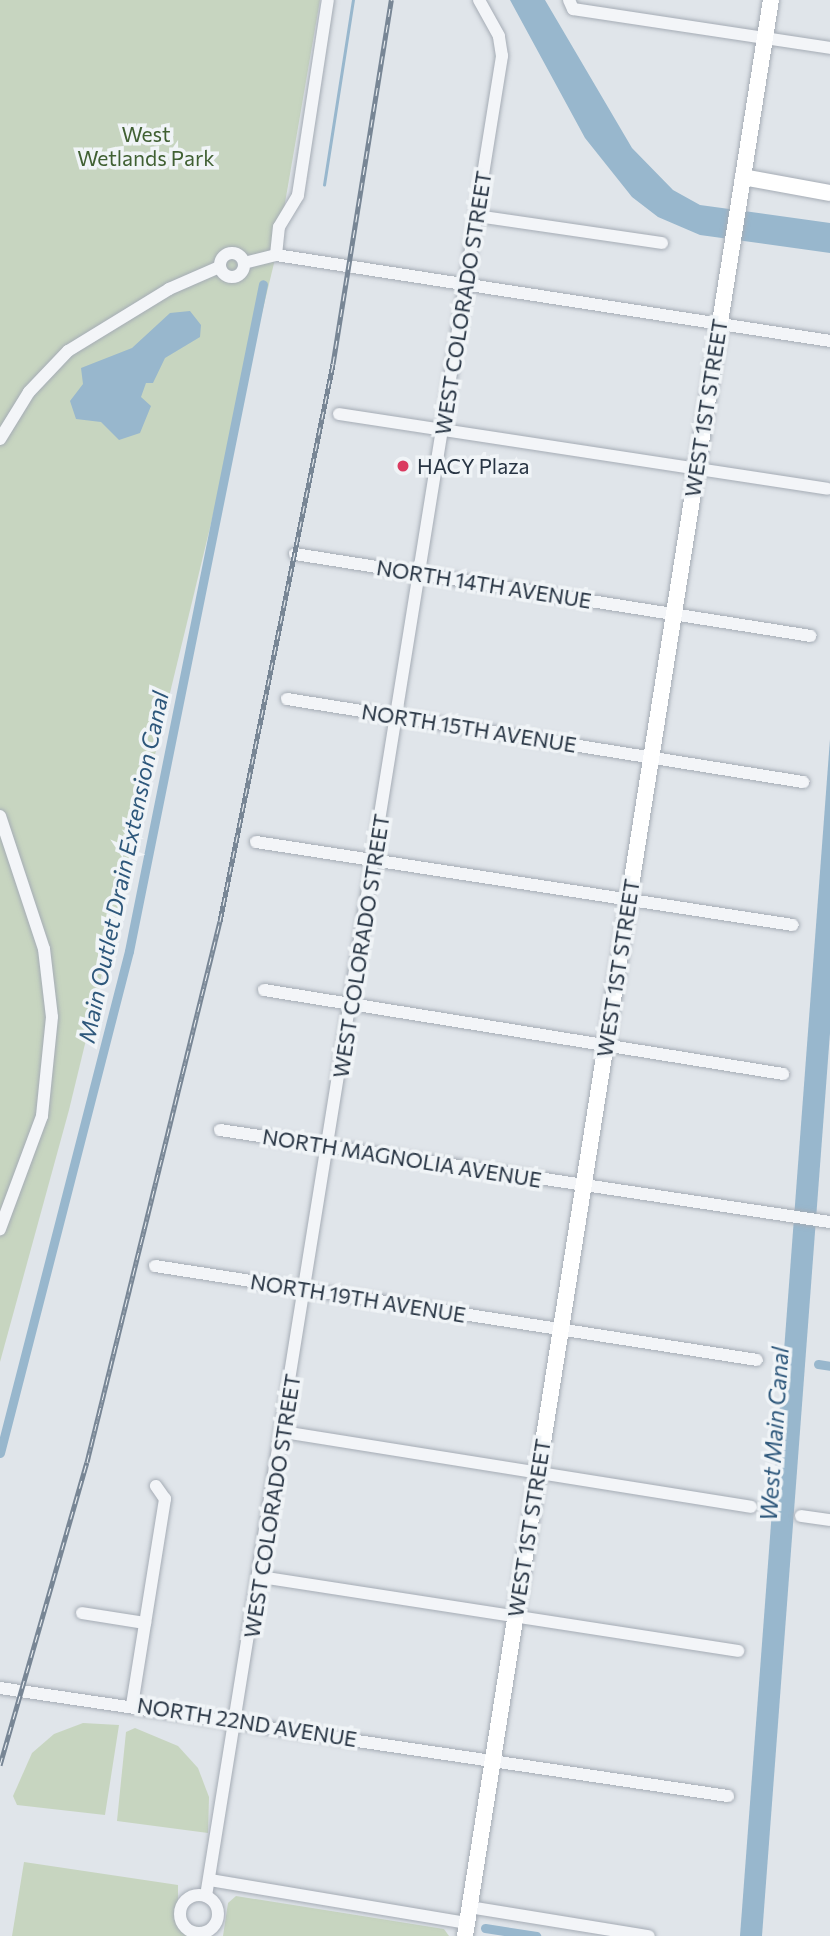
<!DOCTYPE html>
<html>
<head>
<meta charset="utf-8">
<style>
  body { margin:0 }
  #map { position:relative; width:830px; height:1936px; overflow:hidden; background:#e0e5ea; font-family:Commissioner,sans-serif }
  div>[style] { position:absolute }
  .green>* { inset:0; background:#c7d5c0 }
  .water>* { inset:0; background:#98b7cd }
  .stream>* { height:2.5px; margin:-1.25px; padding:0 1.25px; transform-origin:1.25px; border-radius:1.25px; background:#98b7cd }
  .canal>* { height:9px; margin:-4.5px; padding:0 4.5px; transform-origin:4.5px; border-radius:4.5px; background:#98b7cd }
  .roads { filter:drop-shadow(0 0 2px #a5acb5) drop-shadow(0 0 2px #a5acb5) }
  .minor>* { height:12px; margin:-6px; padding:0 6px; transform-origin:6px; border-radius:6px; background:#f3f5f8 }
  .minor>.ring { margin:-6px; padding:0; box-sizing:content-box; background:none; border:12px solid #f3f5f8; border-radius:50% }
  .major>* { height:16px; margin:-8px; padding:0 8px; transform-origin:8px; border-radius:8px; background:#fff }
  .rail>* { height:5px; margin-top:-2.5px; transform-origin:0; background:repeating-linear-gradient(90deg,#f0f4f7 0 8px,#788695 0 16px); box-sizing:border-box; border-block:2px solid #788695 }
  .dots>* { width:19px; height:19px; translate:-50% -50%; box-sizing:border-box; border:4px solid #f0f4f7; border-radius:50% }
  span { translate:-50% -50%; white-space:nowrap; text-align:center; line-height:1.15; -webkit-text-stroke:7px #f0f4f7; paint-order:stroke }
  .park-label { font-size:21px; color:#406033 }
  .street-label { font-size:21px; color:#273443 }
  .poi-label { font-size:21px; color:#273443 }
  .left { translate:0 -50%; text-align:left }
  .water-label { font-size:23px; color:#2d577b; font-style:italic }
</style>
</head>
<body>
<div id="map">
  <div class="green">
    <i style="clip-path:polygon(0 0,320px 0,276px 255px,69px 1110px,0 1362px)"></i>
    <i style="clip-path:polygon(83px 1723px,119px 1725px,105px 1815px,17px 1805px,13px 1796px,32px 1753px,54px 1734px)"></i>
    <i style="clip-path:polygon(135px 1728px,178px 1746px,198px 1768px,209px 1797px,208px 1833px,117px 1821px,126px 1732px)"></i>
    <i style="clip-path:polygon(24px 1862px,178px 1885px,178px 1919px,186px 1931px,203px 1936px,12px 1936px)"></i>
    <i style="clip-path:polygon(236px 1896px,444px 1929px,449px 1936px,223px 1936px,228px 1903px)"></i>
  </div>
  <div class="water">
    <i style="clip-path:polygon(510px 0,545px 0,632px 148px,673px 190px,700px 205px,830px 223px,830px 253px,700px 235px,658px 217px,632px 197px,585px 138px)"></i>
    <i style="clip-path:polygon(190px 311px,201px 325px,200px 337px,165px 358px,153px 383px,146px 383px,141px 397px,151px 406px,140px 433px,119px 440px,101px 422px,76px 419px,70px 401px,83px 384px,81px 368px,132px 348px,170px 313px)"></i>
    <i style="clip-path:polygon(830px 739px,830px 1033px,762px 1936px,740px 1936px)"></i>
  </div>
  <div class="stream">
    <i style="left:324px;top:185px;width:187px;rotate:-81.1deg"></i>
  </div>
  <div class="canal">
    <i style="left:818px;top:1364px;width:12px;rotate:9deg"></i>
    <i style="left:0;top:1453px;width:518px;rotate:-75.59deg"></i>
    <i style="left:129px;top:951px;width:680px;rotate:-78.64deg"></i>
    <i style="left:485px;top:1928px;width:52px;rotate:8.9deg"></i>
  </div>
  <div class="roads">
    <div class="minor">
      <i style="left:569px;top:0;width:10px;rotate:66deg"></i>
      <i style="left:573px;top:9px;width:260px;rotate:8.6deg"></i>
      <i style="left:477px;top:216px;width:187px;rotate:8.3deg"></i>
      <i class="ring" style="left:220px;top:253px;width:12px;height:12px"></i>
      <i style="left:276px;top:255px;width:28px;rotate:-84deg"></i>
      <i style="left:279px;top:227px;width:37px;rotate:-59deg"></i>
      <i style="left:298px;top:195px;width:197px;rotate:-81.3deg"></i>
      <i style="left:244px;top:263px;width:33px;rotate:-14deg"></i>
      <i style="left:276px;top:255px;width:561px;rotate:8.82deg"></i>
      <i style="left:339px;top:414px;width:494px;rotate:8.7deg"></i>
      <i style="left:0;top:439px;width:55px;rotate:-58.3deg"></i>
      <i style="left:29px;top:392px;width:57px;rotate:-46.4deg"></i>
      <i style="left:68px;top:351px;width:119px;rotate:-31.5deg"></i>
      <i style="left:169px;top:289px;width:55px;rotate:-23.7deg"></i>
      <i style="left:295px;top:554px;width:522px;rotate:9.03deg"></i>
      <i style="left:287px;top:699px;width:523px;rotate:9.14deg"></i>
      <i style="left:0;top:816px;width:140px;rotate:71.7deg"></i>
      <i style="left:44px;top:949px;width:68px;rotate:83.3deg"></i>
      <i style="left:52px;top:1017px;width:100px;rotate:95.8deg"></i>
      <i style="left:42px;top:1116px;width:121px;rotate:110.4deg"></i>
      <i style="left:256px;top:842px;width:543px;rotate:8.79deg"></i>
      <i style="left:264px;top:990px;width:526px;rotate:9.19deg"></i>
      <i style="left:220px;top:1130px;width:617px;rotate:8.58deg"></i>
      <i style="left:155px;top:1266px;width:609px;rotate:8.87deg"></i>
      <i style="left:284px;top:1432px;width:473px;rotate:9.1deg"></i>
      <i style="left:801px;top:1516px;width:29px;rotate:8deg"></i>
      <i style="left:261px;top:1577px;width:483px;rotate:8.8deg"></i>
      <i style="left:82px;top:1613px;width:64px;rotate:9deg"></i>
      <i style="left:0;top:1688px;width:736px;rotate:8.44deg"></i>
      <i style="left:132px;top:1705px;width:209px;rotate:-80.9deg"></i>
      <i style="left:165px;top:1499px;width:16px;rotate:-125deg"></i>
      <i style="left:210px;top:1880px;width:261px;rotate:9.5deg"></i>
      <i class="ring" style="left:180px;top:1895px;width:26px;height:26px"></i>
      <i style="left:206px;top:1896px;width:1864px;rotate:-80.86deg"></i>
      <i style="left:502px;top:56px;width:20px;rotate:-99deg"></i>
      <i style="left:499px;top:36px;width:41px;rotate:-119.1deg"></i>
      <i style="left:469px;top:1907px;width:182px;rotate:9.2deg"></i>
    </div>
    <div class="major">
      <i style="left:743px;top:177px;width:88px;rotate:10.4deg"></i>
      <i style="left:465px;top:1936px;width:1960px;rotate:-81.02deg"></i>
    </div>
  </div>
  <div class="rail">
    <i style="left:0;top:1765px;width:315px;rotate:-74deg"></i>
    <i style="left:87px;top:1462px;width:557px;rotate:-76.19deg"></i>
    <i style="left:220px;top:921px;width:568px;rotate:-78.53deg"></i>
    <i style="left:333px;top:364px;width:369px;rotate:-80.9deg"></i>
  </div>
  <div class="dots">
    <i style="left:403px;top:466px;background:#da3a60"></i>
  </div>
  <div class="park-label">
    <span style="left:146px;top:146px">West<br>Wetlands Park</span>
  </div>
  <div class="street-label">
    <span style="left:463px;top:303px;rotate:-81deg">WEST COLORADO STREET</span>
    <span style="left:706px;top:408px;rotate:-81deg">WEST 1ST STREET</span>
    <span style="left:484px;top:584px;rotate:9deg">NORTH 14TH AVENUE</span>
    <span style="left:469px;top:728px;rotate:9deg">NORTH 15TH AVENUE</span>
    <span style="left:361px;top:946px;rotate:-81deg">WEST COLORADO STREET</span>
    <span style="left:618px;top:968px;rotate:-81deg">WEST 1ST STREET</span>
    <span style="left:402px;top:1158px;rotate:9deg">NORTH MAGNOLIA AVENUE</span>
    <span style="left:358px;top:1298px;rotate:9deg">NORTH 19TH AVENUE</span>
    <span style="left:272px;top:1506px;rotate:-81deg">WEST COLORADO STREET</span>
    <span style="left:529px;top:1528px;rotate:-81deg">WEST 1ST STREET</span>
    <span style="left:247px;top:1722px;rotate:9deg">NORTH 22ND AVENUE</span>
  </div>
  <div class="poi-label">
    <span class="left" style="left:417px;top:466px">HACY Plaza</span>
  </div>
  <div class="water-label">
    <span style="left:123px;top:867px;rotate:-78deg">Main Outlet Drain Extension Canal</span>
    <span style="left:774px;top:1434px;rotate:-86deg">West Main Canal</span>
  </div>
</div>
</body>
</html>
